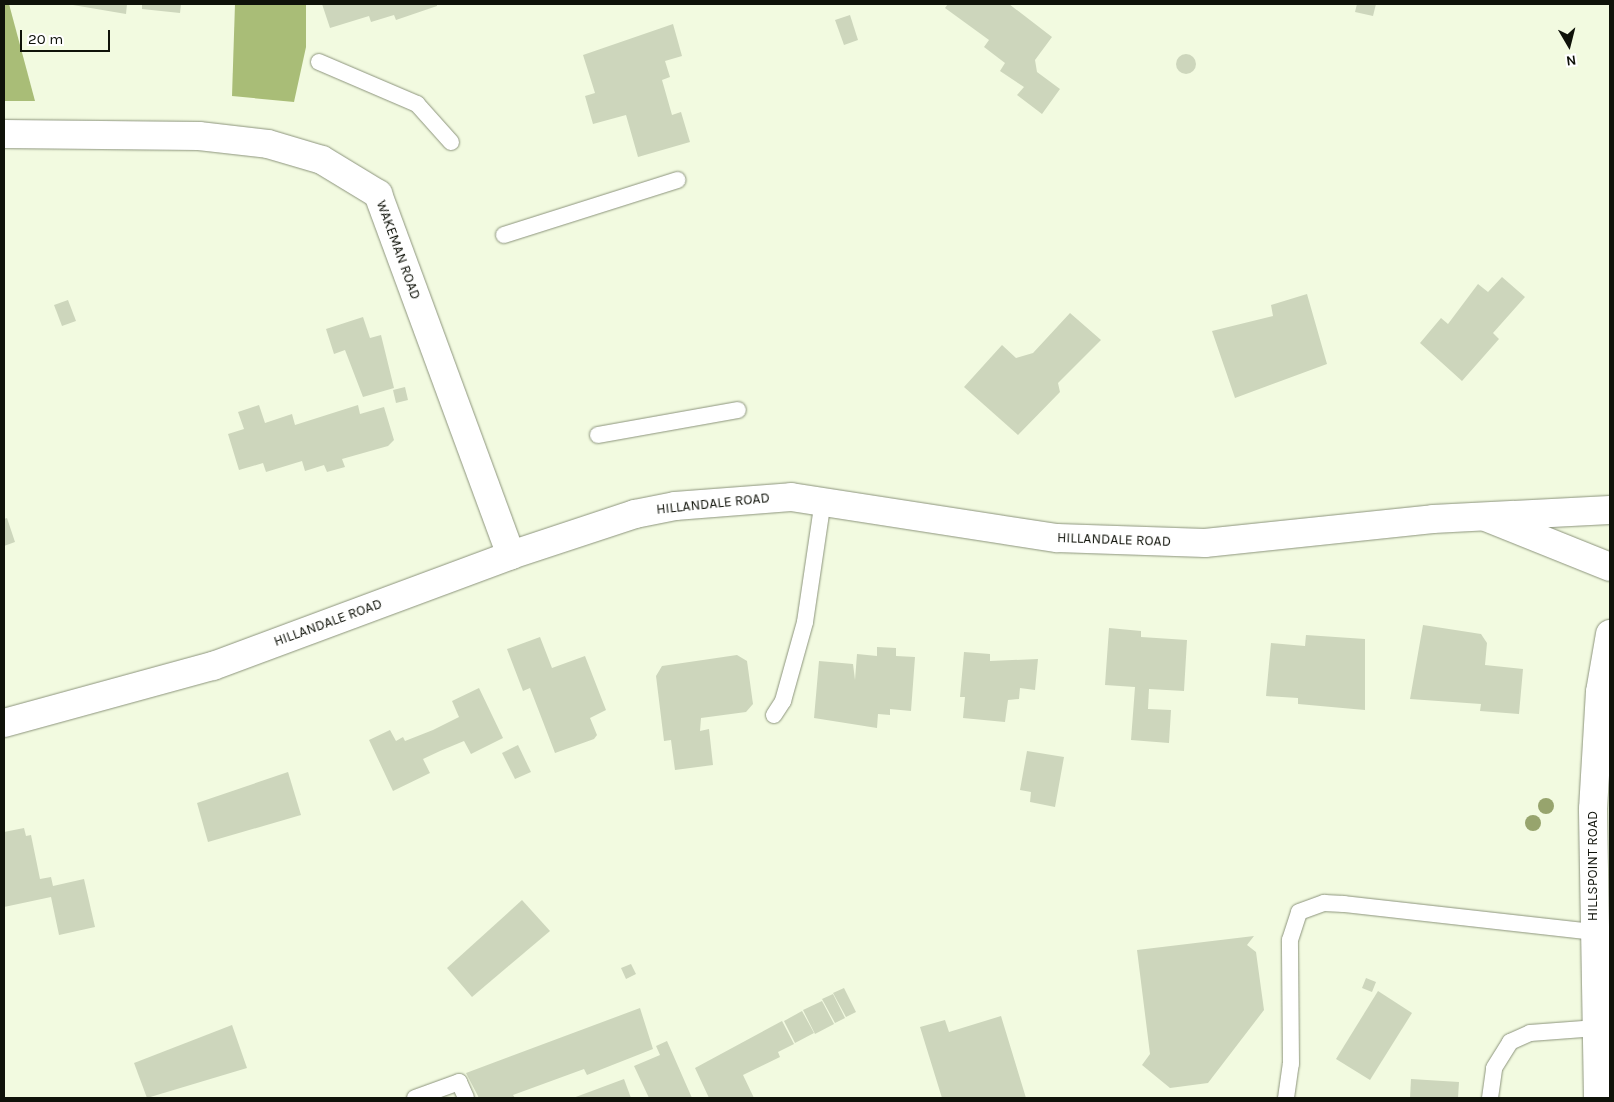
<!DOCTYPE html>
<html>
<head>
<meta charset="utf-8">
<style>
  body { margin:0 }
  #map { position:relative; width:1614px; height:1102px; overflow:hidden; background:#f2fae0; font-family:Karla,sans-serif }
  div>[style] { position:absolute }
  .forest>* { inset:0; background:#a9bd77 }
  .building>* { inset:0; background:#cdd6bc }
  .round { border-radius:50% }
  .roads { filter:drop-shadow(0 0 1px #8c947c) drop-shadow(0 0 1px #8c947c) }
  .lane>* { height:16px; margin:-8px; padding:0 8px; transform-origin:8px; border-radius:8px; background:#fff }
  .street>* { height:28px; margin:-14px; padding:0 14px; transform-origin:14px; border-radius:14px; background:#fff }
  .secondary>* { height:28px; margin:-14px; padding:0 14px; transform-origin:14px; border-radius:14px; background:#fff }
  .trees>* { width:16px; height:16px; margin:-8px; border-radius:50%; background:#97a46d }
  span { translate:-50% -50%; white-space:nowrap; text-align:center; line-height:1.15; -webkit-text-stroke:4px #fff; paint-order:stroke }
  .street-label { font-size:14px; color:#0f1209 }
  .frame { position:absolute; inset:0; border:5px solid #0f1209; pointer-events:none }
  .north { position:absolute; left:1544px; top:20px; width:50px; height:50px; -webkit-text-stroke:4px #fff; paint-order:stroke; rotate:172deg; font-size:14px; font-weight:700; line-height:20px; text-align:center; color:#0f1209 }
  .north::after { content:''; display:block; margin:auto; width:18px; height:22px; background:#0f1209; clip-path:polygon(50% 0,100% 100%,50% 72%,0 100%) }
  .scale { position:absolute; left:20px; top:30px; width:90px; height:22px; box-sizing:border-box; border:2px solid #0f1209; border-top:0; padding-left:6px; font-size:15px; line-height:18px; white-space:nowrap; color:#0f1209; -webkit-text-stroke:4px #fff; paint-order:stroke }
</style>
</head>
<body>
<div id="map">
  <div class="forest">
    <i style="clip-path:polygon(4px 4px,9px 4px,35px 101px,4px 101px)"></i>
    <i style="clip-path:polygon(235px 4px,306px 4px,306px 47px,294px 102px,232px 96px)"></i>
  </div>
  <div class="building">
    <i style="clip-path:polygon(67px 4px,127px 4px,126px 14px)"></i>
    <i style="clip-path:polygon(142px 4px,181px 4px,180px 13px,142px 9px)"></i>
    <i style="clip-path:polygon(322px 4px,437px 4px,437px 6px,396px 20px,394px 15px,371px 22px,369px 16px,330px 28px)"></i>
    <i style="clip-path:polygon(948px 4px,1009px 4px,1052px 37px,1035px 60px,1037px 72px,1060px 89px,1042px 114px,1017px 95px,1024px 87px,1000px 71px,1005px 63px,984px 47px,989px 40px,945px 8px)"></i>
    <i style="clip-path:polygon(1357px 4px,1376px 4px,1373px 16px,1355px 12px)"></i>
    <i style="clip-path:polygon(850px 15px,858px 40px,844px 45px,835px 20px)"></i>
    <i style="clip-path:polygon(673px 24px,682px 56px,665px 61px,670px 77px,662px 80px,672px 115px,681px 112px,690px 142px,638px 157px,626px 115px,593px 124px,585px 96px,595px 93px,583px 55px)"></i>
    <i class="round" style="left:1176px;top:54px;width:20px;height:20px"></i>
    <i style="clip-path:polygon(1502px 277px,1525px 297px,1493px 333px,1499px 339px,1462px 381px,1420px 343px,1441px 318px,1448px 324px,1478px 284px,1488px 292px)"></i>
    <i style="clip-path:polygon(1307px 294px,1327px 364px,1235px 398px,1212px 331px,1273px 316px,1271px 305px)"></i>
    <i style="clip-path:polygon(68px 300px,76px 321px,62px 326px,54px 305px)"></i>
    <i style="clip-path:polygon(1070px 313px,1101px 340px,1058px 383px,1060px 392px,1018px 435px,964px 387px,1002px 345px,1016px 358px,1033px 353px)"></i>
    <i style="clip-path:polygon(363px 317px,370px 338px,381px 335px,394px 388px,363px 397px,345px 350px,334px 354px,326px 329px)"></i>
    <i style="clip-path:polygon(405px 387px,408px 400px,396px 403px,393px 390px)"></i>
    <i style="clip-path:polygon(259px 405px,265px 423px,292px 414px,295px 425px,358px 405px,360px 414px,384px 407px,394px 440px,388px 446px,342px 459px,345px 467px,327px 472px,324px 465px,305px 471px,302px 461px,266px 472px,263px 463px,239px 470px,228px 434px,244px 429px,238px 412px)"></i>
    <i style="clip-path:polygon(7px 518px,15px 542px,4px 546px,4px 519px)"></i>
    <i style="clip-path:polygon(1423px 625px,1481px 634px,1487px 643px,1485px 665px,1523px 669px,1519px 714px,1480px 711px,1481px 704px,1410px 699px)"></i>
    <i style="clip-path:polygon(1109px 628px,1141px 631px,1141px 637px,1187px 640px,1184px 691px,1149px 689px,1148px 709px,1171px 710px,1169px 743px,1131px 740px,1135px 687px,1105px 685px)"></i>
    <i style="clip-path:polygon(1306px 635px,1365px 639px,1365px 710px,1298px 704px,1298px 698px,1266px 696px,1271px 643px,1305px 646px)"></i>
    <i style="clip-path:polygon(540px 637px,552px 668px,585px 656px,606px 710px,590px 718px,597px 735px,594px 739px,555px 753px,530px 688px,523px 691px,507px 649px)"></i>
    <i style="clip-path:polygon(877px 647px,896px 648px,896px 656px,915px 657px,911px 711px,890px 709px,890px 715px,878px 714px,877px 728px,814px 718px,819px 661px,853px 664px,855px 680px,857px 654px,877px 656px)"></i>
    <i style="clip-path:polygon(964px 652px,990px 654px,990px 661px,1038px 659px,1035px 690px,1020px 688px,1019px 699px,1008px 700px,1005px 722px,963px 718px,965px 697px,960px 697px)"></i>
    <i style="clip-path:polygon(737px 655px,747px 661px,753px 704px,746px 712px,701px 718px,700px 731px,709px 729px,713px 765px,675px 770px,671px 740px,664px 741px,656px 676px,662px 666px)"></i>
    <i style="clip-path:polygon(479px 688px,503px 738px,471px 754px,464px 741px,440px 751px,423px 759px,430px 773px,393px 791px,369px 740px,390px 730px,396px 741px,403px 737px,405px 741px,433px 730px,459px 717px,452px 701px)"></i>
    <i style="clip-path:polygon(518px 745px,531px 772px,515px 779px,502px 753px)"></i>
    <i style="clip-path:polygon(1027px 751px,1064px 757px,1055px 807px,1030px 802px,1031px 792px,1020px 790px)"></i>
    <i style="clip-path:polygon(288px 772px,301px 815px,208px 842px,197px 803px)"></i>
    <i style="clip-path:polygon(24px 828px,26px 836px,31px 835px,40px 879px,51px 877px,53px 886px,84px 879px,95px 927px,59px 935px,51px 897px,4px 907px,4px 832px)"></i>
    <i style="clip-path:polygon(522px 900px,550px 931px,472px 997px,447px 968px)"></i>
    <i style="clip-path:polygon(1254px 936px,1247px 945px,1256px 952px,1264px 1010px,1208px 1083px,1170px 1088px,1142px 1065px,1150px 1054px,1137px 950px)"></i>
    <i style="clip-path:polygon(631px 964px,636px 974px,626px 979px,621px 968px)"></i>
    <i style="clip-path:polygon(1366px 978px,1376px 982px,1372px 992px,1362px 988px)"></i>
    <i style="clip-path:polygon(844px 988px,856px 1012px,846px 1017px,833px 993px)"></i>
    <i style="clip-path:polygon(1378px 991px,1412px 1013px,1370px 1080px,1336px 1059px)"></i>
    <i style="clip-path:polygon(833px 994px,845px 1018px,835px 1023px,822px 999px)"></i>
    <i style="clip-path:polygon(822px 1001px,834px 1024px,815px 1034px,803px 1010px)"></i>
    <i style="clip-path:polygon(640px 1008px,653px 1049px,587px 1075px,584px 1069px,513px 1095px,515px 1098px,479px 1098px,466px 1073px)"></i>
    <i style="clip-path:polygon(802px 1011px,814px 1033px,795px 1043px,784px 1021px)"></i>
    <i style="clip-path:polygon(1001px 1016px,1026px 1098px,942px 1098px,920px 1027px,945px 1020px,949px 1032px)"></i>
    <i style="clip-path:polygon(782px 1021px,794px 1044px,778px 1052px,780px 1057px,743px 1075px,754px 1098px,709px 1098px,695px 1068px)"></i>
    <i style="clip-path:polygon(232px 1025px,247px 1068px,147px 1098px,134px 1063px)"></i>
    <i style="clip-path:polygon(667px 1041px,692px 1098px,649px 1098px,634px 1066px,660px 1055px,656px 1046px)"></i>
    <i style="clip-path:polygon(624px 1079px,631px 1098px,573px 1098px)"></i>
    <i style="clip-path:polygon(1411px 1079px,1459px 1082px,1458px 1098px,1410px 1098px)"></i>
  </div>
  <div class="roads">
    <div class="lane">
      <i style="left:319px;top:62px;width:107px;rotate:23.2deg"></i>
      <i style="left:417px;top:104px;width:51px;rotate:48.2deg"></i>
      <i style="left:504px;top:235px;width:182px;rotate:-17.6deg"></i>
      <i style="left:598px;top:435px;width:142px;rotate:-10.1deg"></i>
      <i style="left:774px;top:715px;width:17px;rotate:-57deg"></i>
      <i style="left:783px;top:701px;width:82px;rotate:-74.4deg"></i>
      <i style="left:805px;top:622px;width:123px;rotate:-81.6deg"></i>
      <i style="left:415px;top:1098px;width:47px;rotate:-20deg"></i>
      <i style="left:459px;top:1082px;width:17px;rotate:66deg"></i>
      <i style="left:1286px;top:1098px;width:34px;rotate:-82deg"></i>
      <i style="left:1291px;top:1064px;width:124px;rotate:-90.5deg"></i>
      <i style="left:1290px;top:940px;width:29px;rotate:-72deg"></i>
      <i style="left:1299px;top:912px;width:27px;rotate:-20deg"></i>
      <i style="left:1324px;top:903px;width:20px;rotate:3deg"></i>
      <i style="left:1344px;top:904px;width:251px;rotate:6.4deg"></i>
      <i style="left:1490px;top:1098px;width:30px;rotate:-82deg"></i>
      <i style="left:1494px;top:1068px;width:31px;rotate:-58deg"></i>
      <i style="left:1510px;top:1042px;width:22px;rotate:-24deg"></i>
      <i style="left:1530px;top:1033px;width:67px;rotate:-4.3deg"></i>
    </div>
    <div class="street">
      <i style="left:4px;top:134px;width:195px;rotate:0.6deg"></i>
      <i style="left:199px;top:136px;width:69px;rotate:6.6deg"></i>
      <i style="left:268px;top:144px;width:56px;rotate:16.5deg"></i>
      <i style="left:322px;top:160px;width:66px;rotate:31.3deg"></i>
      <i style="left:378px;top:194px;width:385px;rotate:69.8deg"></i>
      <i style="left:1488px;top:518px;width:131px;rotate:21.9deg"></i>
      <i style="left:4px;top:723px;width:217px;rotate:-15.3deg"></i>
      <i style="left:213px;top:666px;width:318px;rotate:-20.4deg"></i>
      <i style="left:511px;top:555px;width:131px;rotate:-18.3deg"></i>
      <i style="left:635px;top:514px;width:41px;rotate:-11.3deg"></i>
      <i style="left:675px;top:506px;width:116px;rotate:-4.4deg"></i>
      <i style="left:791px;top:497px;width:269px;rotate:8.8deg"></i>
      <i style="left:1057px;top:538px;width:148px;rotate:1.9deg"></i>
      <i style="left:1205px;top:543px;width:229px;rotate:-6deg"></i>
      <i style="left:1433px;top:519px;width:177px;rotate:-2.9deg"></i>
    </div>
    <div class="secondary">
      <i style="left:1598px;top:1098px;width:289px;rotate:-91deg"></i>
      <i style="left:1593px;top:809px;width:117px;rotate:-86.6deg"></i>
      <i style="left:1600px;top:692px;width:59px;rotate:-80.2deg"></i>
    </div>
  </div>
  <div class="trees">
    <i style="left:1546px;top:806px"></i>
    <i style="left:1533px;top:823px"></i>
  </div>
  <div class="street-label">
    <span style="left:398px;top:250px;rotate:70deg">WAKEMAN ROAD</span>
    <span style="left:713px;top:504px;rotate:-6deg">HILLANDALE ROAD</span>
    <span style="left:1114px;top:540px;rotate:2deg">HILLANDALE ROAD</span>
    <span style="left:328px;top:623px;rotate:-20deg">HILLANDALE ROAD</span>
    <span style="left:1593px;top:866px;rotate:-90deg">HILLSPOINT ROAD</span>
  </div>
  <div class="frame"></div>
  <div class="north">N</div>
  <div class="scale">20 m</div>
</div>
</body>
</html>
